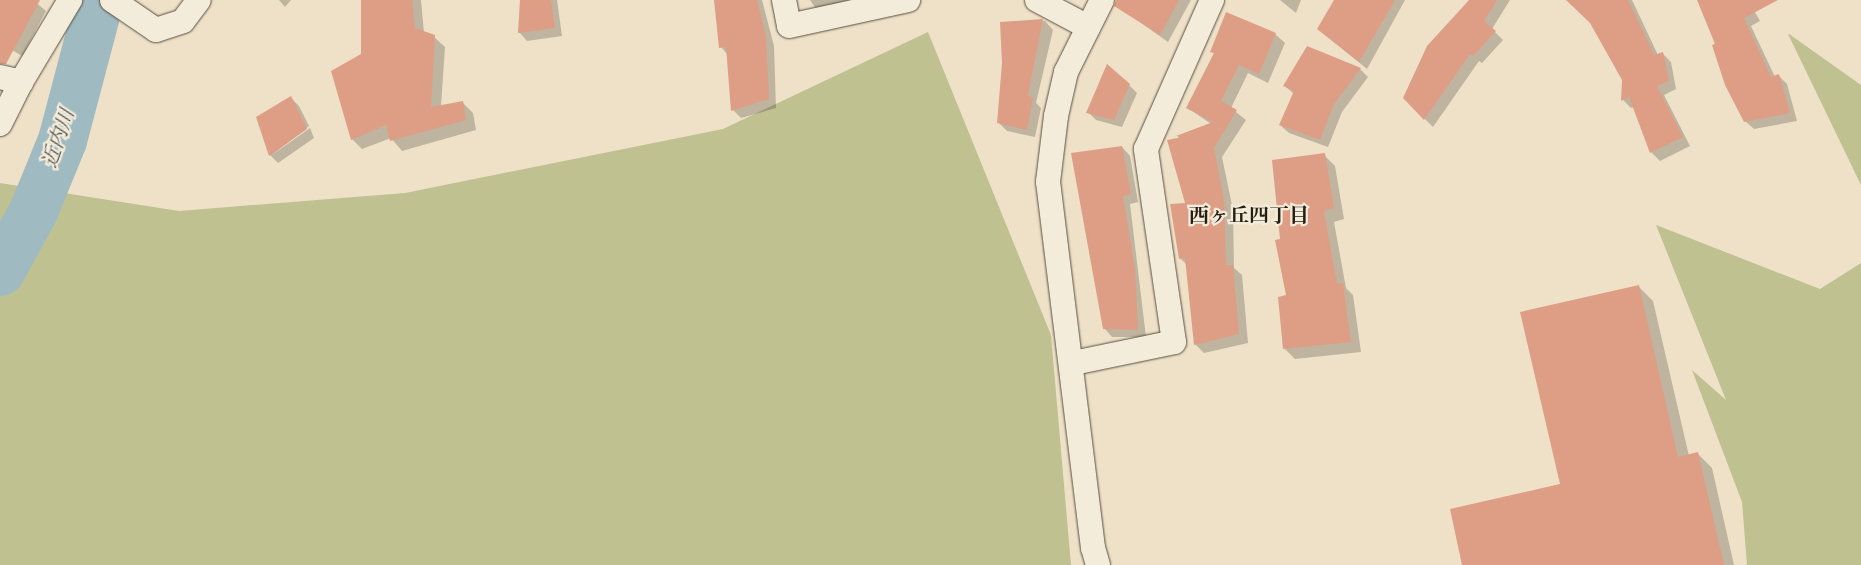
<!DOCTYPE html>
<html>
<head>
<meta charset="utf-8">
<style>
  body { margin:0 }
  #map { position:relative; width:1861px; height:565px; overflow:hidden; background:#eee1c7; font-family:"Sorts Mill Goudy","Noto Serif JP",serif }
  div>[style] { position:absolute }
  .green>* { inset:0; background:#bfc191 }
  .shadow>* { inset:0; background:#0003 }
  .river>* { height:49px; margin:-24.5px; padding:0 24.5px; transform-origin:24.5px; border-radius:24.5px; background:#a0bac1 }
  .building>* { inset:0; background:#de9e85 }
  .roads { filter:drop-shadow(0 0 1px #584e40) drop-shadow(0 0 1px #584e40) }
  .street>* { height:24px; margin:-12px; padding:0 12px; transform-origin:12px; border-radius:12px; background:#f4ecdb }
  span { translate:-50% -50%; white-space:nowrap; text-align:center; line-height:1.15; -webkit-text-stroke:4.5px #f4ecdb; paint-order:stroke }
  .water-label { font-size:20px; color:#515450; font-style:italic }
  .neighbourhood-label { font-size:20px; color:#261d13; font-weight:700 }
</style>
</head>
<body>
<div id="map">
  <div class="green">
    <i style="clip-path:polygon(928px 32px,1051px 335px,1071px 565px,0 565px,0 183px,179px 211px,405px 193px,723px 129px)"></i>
    <i style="clip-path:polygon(1789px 34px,1861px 85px,1861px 185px,1788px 34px)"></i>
    <i style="clip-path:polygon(1656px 225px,1820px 289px,1861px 263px,1861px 565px,1747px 565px,1742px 502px,1692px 370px,1726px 400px)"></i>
  </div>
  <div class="shadow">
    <i style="clip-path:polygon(0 0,33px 0,46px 11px,22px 56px,0 43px)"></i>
    <i style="clip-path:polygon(279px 0,291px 0,285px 7px)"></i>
    <i style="clip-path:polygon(362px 0,421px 0,424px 33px,434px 37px,445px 47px,441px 106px,462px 102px,473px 113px,476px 130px,402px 151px,391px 138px,362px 149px,352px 139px,363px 55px)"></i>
    <i style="clip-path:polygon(522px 0,557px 0,562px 36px,527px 41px,519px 32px)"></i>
    <i style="clip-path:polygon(715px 0,762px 0,774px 46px,776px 108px,741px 118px,733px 110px,728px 55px,721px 47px)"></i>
    <i style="clip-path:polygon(810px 0,851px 0,819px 13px)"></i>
    <i style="clip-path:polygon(1134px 0,1191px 0,1168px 42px,1127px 13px)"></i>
    <i style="clip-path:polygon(1280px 0,1301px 0,1296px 13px)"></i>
    <i style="clip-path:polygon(1335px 0,1405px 0,1367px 69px,1318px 29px)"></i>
    <i style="clip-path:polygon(1471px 0,1510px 0,1492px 29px,1503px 40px,1482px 63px,1479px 61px,1433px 127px,1404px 98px)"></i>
    <i style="clip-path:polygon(1568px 0,1632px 0,1658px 55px,1663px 54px,1671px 62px,1676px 89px,1664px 95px,1690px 146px,1660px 161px,1652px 153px,1634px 107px,1631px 108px,1623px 100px,1624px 79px,1592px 23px)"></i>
    <i style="clip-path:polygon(1699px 0,1748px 0,1760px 21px,1751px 26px,1775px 77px,1779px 76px,1787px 84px,1797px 121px,1754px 129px,1745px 121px)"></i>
    <i style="clip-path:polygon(1045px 21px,1053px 30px,1036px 103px,1041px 108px,1035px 137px,1007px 131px,999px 123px,1003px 63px,1002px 23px)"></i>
    <i style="clip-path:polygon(1275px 34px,1285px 43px,1268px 83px,1248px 73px,1231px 108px,1246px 120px,1222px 157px,1233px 210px,1234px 268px,1242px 275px,1248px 343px,1204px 353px,1195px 344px,1187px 265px,1180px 258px,1187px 204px,1178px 136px,1211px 124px,1188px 108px,1215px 54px,1212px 52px)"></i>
    <i style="clip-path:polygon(1307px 47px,1360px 69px,1368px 77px,1342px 112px,1328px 147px,1289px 133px,1280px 125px,1294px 94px,1285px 86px)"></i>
    <i style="clip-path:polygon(1129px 85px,1137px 93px,1122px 127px,1096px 120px,1088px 112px)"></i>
    <i style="clip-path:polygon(291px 98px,299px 106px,309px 126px,272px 155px,310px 128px,314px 138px,278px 163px,270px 155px)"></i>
    <i style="clip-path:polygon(1122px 147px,1130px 156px,1138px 202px,1130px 204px,1146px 337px,1112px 337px,1104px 328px)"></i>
    <i style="clip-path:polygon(1324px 155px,1335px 166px,1344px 219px,1334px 222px,1346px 288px,1353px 295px,1361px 352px,1295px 359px,1284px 348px,1288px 296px,1281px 240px)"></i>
    <i style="clip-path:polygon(1638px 286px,1653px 301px,1689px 456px,1698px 454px,1712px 468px,1734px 565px,1464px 565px,1561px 485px)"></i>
  </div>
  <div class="river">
    <i style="left:0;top:271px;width:68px;rotate:-61.2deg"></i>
    <i style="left:33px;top:211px;width:77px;rotate:-67.8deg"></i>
    <i style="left:62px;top:140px;width:145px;rotate:-75.2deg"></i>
  </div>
  <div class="building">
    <i style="clip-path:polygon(0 0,40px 0,6px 64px,0 64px)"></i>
    <i style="clip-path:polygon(361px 0,412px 0,415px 28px,435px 35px,431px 107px,463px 101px,466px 120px,390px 141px,386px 125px,351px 140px,331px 71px,361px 54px)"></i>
    <i style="clip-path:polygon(520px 0,551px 0,555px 28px,518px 33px)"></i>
    <i style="clip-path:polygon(714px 0,757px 0,766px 36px,769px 99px,731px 111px,726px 47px,719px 48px)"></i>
    <i style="clip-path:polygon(1116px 0,1179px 0,1160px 35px,1114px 6px)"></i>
    <i style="clip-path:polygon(1334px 0,1395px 0,1359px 62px,1317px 29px)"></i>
    <i style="clip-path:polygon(1469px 0,1497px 0,1484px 21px,1496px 31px,1473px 56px,1470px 54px,1424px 120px,1403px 98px,1427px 46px)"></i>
    <i style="clip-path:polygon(1566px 0,1628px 0,1654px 55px,1663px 52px,1669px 81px,1657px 86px,1683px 137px,1650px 153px,1629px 97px,1621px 101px,1622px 80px,1590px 23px)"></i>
    <i style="clip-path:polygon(1697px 0,1778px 0,1744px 18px,1771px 77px,1779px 74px,1790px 113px,1744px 122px,1725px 85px,1712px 45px,1715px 44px)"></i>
    <i style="clip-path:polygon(1226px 12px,1276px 33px,1259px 74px,1239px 65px,1221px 101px,1237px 110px,1214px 148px,1224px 200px,1226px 265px,1233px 265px,1239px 334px,1194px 345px,1185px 258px,1179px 259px,1170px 204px,1185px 203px,1167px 140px,1183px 137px,1176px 136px,1213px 122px,1186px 108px,1214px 53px,1210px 52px)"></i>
    <i style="clip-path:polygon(1043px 19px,1028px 95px,1033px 98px,1027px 130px,997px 123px,1002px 63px,1000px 22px)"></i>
    <i style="clip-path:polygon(1307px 46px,1361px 68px,1334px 104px,1320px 140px,1279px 125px,1294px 91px,1283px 86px)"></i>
    <i style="clip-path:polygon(1107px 64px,1130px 84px,1114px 120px,1086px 113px)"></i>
    <i style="clip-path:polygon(291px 96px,307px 129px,269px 156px,256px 117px)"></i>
    <i style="clip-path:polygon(1122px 146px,1131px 194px,1123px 196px,1135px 270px,1138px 330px,1103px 329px,1071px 153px)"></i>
    <i style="clip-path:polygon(1325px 153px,1334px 208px,1324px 211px,1337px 284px,1343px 283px,1351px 342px,1283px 349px,1278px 297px,1286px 295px,1275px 240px,1280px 239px,1272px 160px)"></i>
    <i style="clip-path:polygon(1639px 285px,1678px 457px,1698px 452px,1724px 565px,1462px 565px,1450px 509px,1560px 484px,1520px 312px)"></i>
  </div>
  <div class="roads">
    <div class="street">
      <i style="left:112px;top:0;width:53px;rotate:34.3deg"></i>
      <i style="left:156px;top:30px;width:28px;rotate:-18deg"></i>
      <i style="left:183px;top:21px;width:26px;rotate:-53deg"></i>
      <i style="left:784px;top:0;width:26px;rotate:79deg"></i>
      <i style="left:789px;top:26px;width:122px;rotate:-12.3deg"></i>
      <i style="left:1037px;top:0;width:58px;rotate:27.9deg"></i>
      <i style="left:0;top:77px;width:22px;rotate:13deg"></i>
      <i style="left:0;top:124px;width:47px;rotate:-63.4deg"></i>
      <i style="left:21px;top:82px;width:96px;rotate:-59.1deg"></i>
      <i style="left:1073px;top:363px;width:103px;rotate:-11.7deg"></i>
      <i style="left:1174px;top:342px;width:195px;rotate:-98.3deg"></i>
      <i style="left:1146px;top:149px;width:163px;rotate:-66.1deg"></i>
      <i style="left:1098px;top:565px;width:18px;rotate:-106deg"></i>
      <i style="left:1093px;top:548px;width:369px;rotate:-97deg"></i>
      <i style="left:1048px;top:182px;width:66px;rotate:-83.1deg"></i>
      <i style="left:1056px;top:116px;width:45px;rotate:-77.2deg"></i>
      <i style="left:1066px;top:72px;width:80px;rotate:-63.4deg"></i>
    </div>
  </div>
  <div class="water-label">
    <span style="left:60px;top:139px;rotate:-71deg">近内川</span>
  </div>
  <div class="neighbourhood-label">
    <span style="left:1249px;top:217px">西ヶ丘四丁目</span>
  </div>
</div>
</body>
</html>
